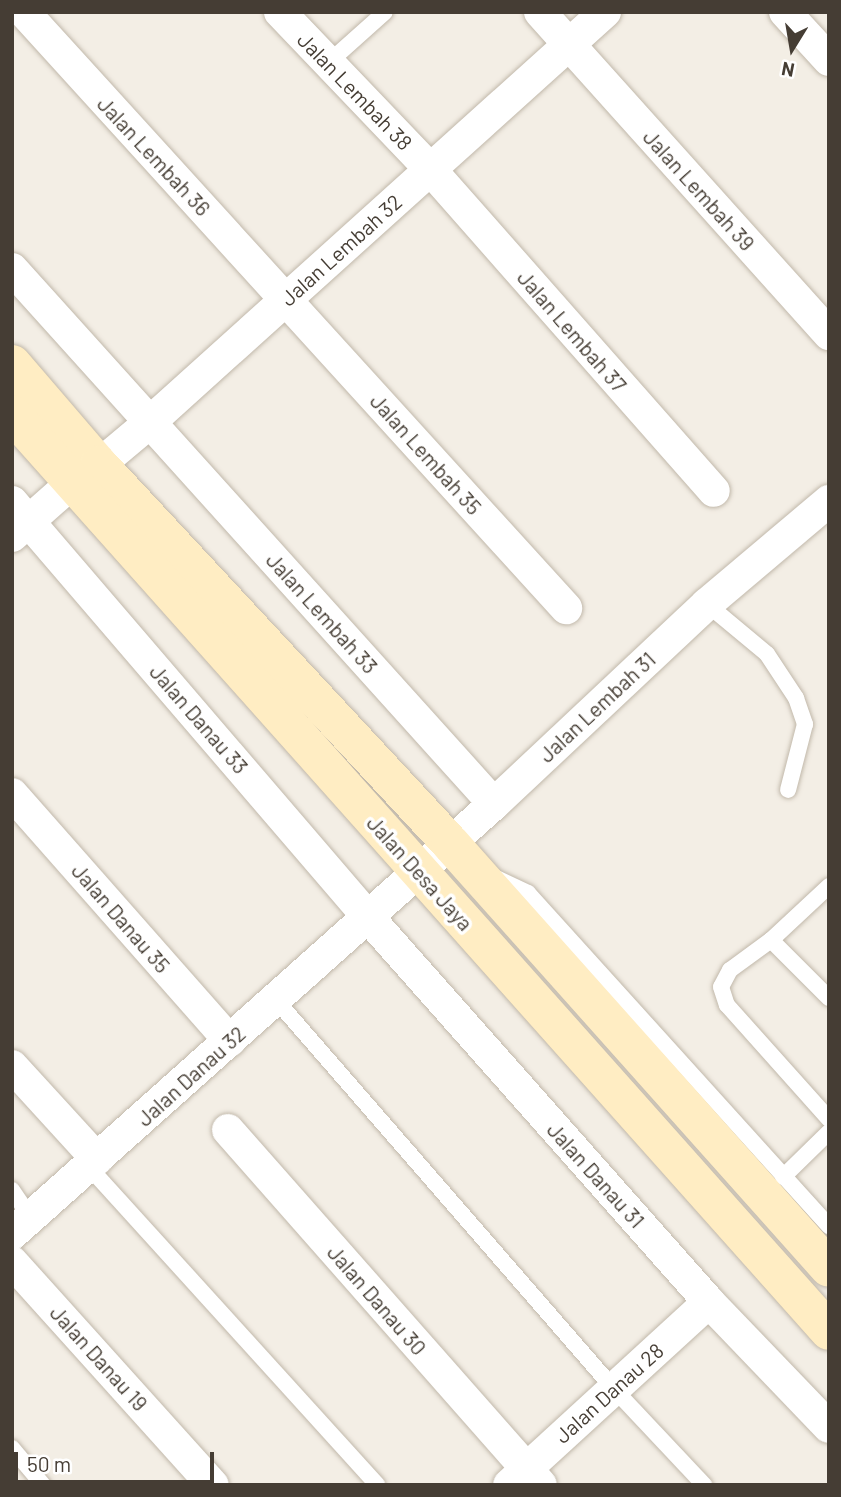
<!DOCTYPE html>
<html>
<head>
<meta charset="utf-8">
<style>
  body { margin:0 }
  #map { position:relative; width:841px; height:1497px; overflow:hidden; background:#f3eee5; font-family:Barlow,sans-serif }
  div>[style] { position:absolute }
  .roads { filter:drop-shadow(0 0 2px #c1b8aa) drop-shadow(0 0 2px #c1b8aa) }
  .service>* { height:16px; margin:-8px; padding:0 8px; transform-origin:8px; border-radius:8px; background:#fff }
  .minor>* { height:32px; margin:-16px; padding:0 16px; transform-origin:16px; border-radius:16px; background:#fff }
  .secondary>* { height:38px; margin:-19px; padding:0 19px; transform-origin:19px; border-radius:19px; background:#ffedc3 }
  span { translate:-50% -50%; white-space:nowrap; text-align:center; line-height:1.15; -webkit-text-stroke:7px #fff; paint-order:stroke }
  .street-label { font-size:21px; color:#453d34 }
  .frame { position:absolute; inset:0; border:14px solid #453d34; pointer-events:none }
  .north { position:absolute; left:757px; top:14px; width:70px; height:70px; -webkit-text-stroke:5px #fff; paint-order:stroke; rotate:191deg; font-size:19px; font-weight:700; line-height:28px; text-align:center; color:#453d34 }
  .north::after { content:''; display:block; margin:auto; width:24px; height:32px; background:#453d34; clip-path:polygon(50% 0,100% 100%,50% 72%,0 100%) }
  .scale { position:absolute; left:14px; top:1452px; width:200px; height:32px; box-sizing:border-box; border:4px solid #453d34; border-top:0; padding-left:9px; font-size:21px; line-height:24px; white-space:nowrap; color:#453d34; -webkit-text-stroke:5px #fff; paint-order:stroke }
</style>
</head>
<body>
<div id="map">
  <div class="roads">
    <div class="service">
      <i style="left:328px;top:63px;width:76px;rotate:-41.8deg"></i>
      <i style="left:707px;top:604px;width:78px;rotate:39.8deg"></i>
      <i style="left:767px;top:654px;width:53px;rotate:56.6deg"></i>
      <i style="left:796px;top:698px;width:28px;rotate:71deg"></i>
      <i style="left:805px;top:724px;width:68px;rotate:104.4deg"></i>
      <i style="left:496px;top:878px;width:35px;rotate:25deg"></i>
      <i style="left:528px;top:893px;width:449px;rotate:47.9deg"></i>
      <i style="left:829px;top:886px;width:79px;rotate:137deg"></i>
      <i style="left:771px;top:940px;width:51px;rotate:143.8deg"></i>
      <i style="left:730px;top:970px;width:19px;rotate:118deg"></i>
      <i style="left:721px;top:987px;width:19px;rotate:72deg"></i>
      <i style="left:727px;top:1005px;width:153px;rotate:48.2deg"></i>
      <i style="left:771px;top:940px;width:82px;rotate:45deg"></i>
      <i style="left:276px;top:1000px;width:515px;rotate:49.01deg"></i>
      <i style="left:614px;top:1389px;width:132px;rotate:46.8deg"></i>
      <i style="left:89px;top:1167px;width:429px;rotate:47.8deg"></i>
      <i style="left:783px;top:1177px;width:64px;rotate:-44.4deg"></i>
      <i style="left:12px;top:1190px;width:34px;rotate:56deg"></i>
      <i style="left:12px;top:1448px;width:48px;rotate:50deg"></i>
    </div>
    <div class="minor">
      <i style="left:24px;top:12px;width:806px;rotate:47.72deg"></i>
      <i style="left:280px;top:12px;width:217px;rotate:46.3deg"></i>
      <i style="left:430px;top:169px;width:429px;rotate:48.6deg"></i>
      <i style="left:540px;top:12px;width:433px;rotate:48.1deg"></i>
      <i style="left:785px;top:12px;width:65px;rotate:47.5deg"></i>
      <i style="left:12px;top:269px;width:720px;rotate:47.98deg"></i>
      <i style="left:12px;top:502px;width:547px;rotate:49.38deg"></i>
      <i style="left:368px;top:917px;width:514px;rotate:48.47deg"></i>
      <i style="left:709px;top:1302px;width:173px;rotate:46.2deg"></i>
      <i style="left:12px;top:536px;width:81px;rotate:-41.5deg"></i>
      <i style="left:73px;top:482px;width:31px;rotate:-33deg"></i>
      <i style="left:99px;top:465px;width:65px;rotate:-40deg"></i>
      <i style="left:149px;top:423px;width:614px;rotate:-42.03deg"></i>
      <i style="left:12px;top:794px;width:329px;rotate:48.6deg"></i>
      <i style="left:12px;top:1066px;width:126px;rotate:47.6deg"></i>
      <i style="left:228px;top:1130px;width:473px;rotate:48.6deg"></i>
      <i style="left:12px;top:1234px;width:646px;rotate:-41.74deg"></i>
      <i style="left:494px;top:804px;width:292px;rotate:-43.2deg"></i>
      <i style="left:707px;top:604px;width:160px;rotate:-40.2deg"></i>
      <i style="left:12px;top:1262px;width:300px;rotate:48deg"></i>
      <i style="left:509px;top:1485px;width:271px;rotate:-42.5deg"></i>
    </div>
    <div class="secondary">
      <i style="left:12px;top:364px;width:133px;rotate:49.3deg"></i>
      <i style="left:99px;top:465px;width:516px;rotate:47.12deg"></i>
      <i style="left:450px;top:843px;width:569px;rotate:48.27deg"></i>
      <i style="left:12px;top:414px;width:1228px;rotate:48.3deg"></i>
    </div>
  </div>
  <div class="street-label">
    <span style="left:355px;top:91px;rotate:46deg">Jalan Lembah 38</span>
    <span style="left:154px;top:156px;rotate:47deg">Jalan Lembah 36</span>
    <span style="left:699px;top:190px;rotate:48deg">Jalan Lembah 39</span>
    <span style="left:341px;top:250px;rotate:-42deg">Jalan Lembah 32</span>
    <span style="left:572px;top:331px;rotate:49deg">Jalan Lembah 37</span>
    <span style="left:426px;top:454px;rotate:48deg">Jalan Lembah 35</span>
    <span style="left:322px;top:613px;rotate:48deg">Jalan Lembah 33</span>
    <span style="left:597px;top:707px;rotate:-43deg">Jalan Lembah 31</span>
    <span style="left:199px;top:719px;rotate:49deg">Jalan Danau 33</span>
    <span style="left:420px;top:873px;rotate:48deg">Jalan Desa Jaya</span>
    <span style="left:121px;top:918px;rotate:49deg">Jalan Danau 35</span>
    <span style="left:191px;top:1076px;rotate:-42deg">Jalan Danau 32</span>
    <span style="left:596px;top:1175px;rotate:48deg">Jalan Danau 31</span>
    <span style="left:377px;top:1300px;rotate:49deg">Jalan Danau 30</span>
    <span style="left:99px;top:1358px;rotate:48deg">Jalan Danau 19</span>
    <span style="left:609px;top:1393px;rotate:-42deg">Jalan Danau 28</span>
  </div>
  <div class="frame"></div>
  <div class="north">N</div>
  <div class="scale">50 m</div>
</div>
</body>
</html>
